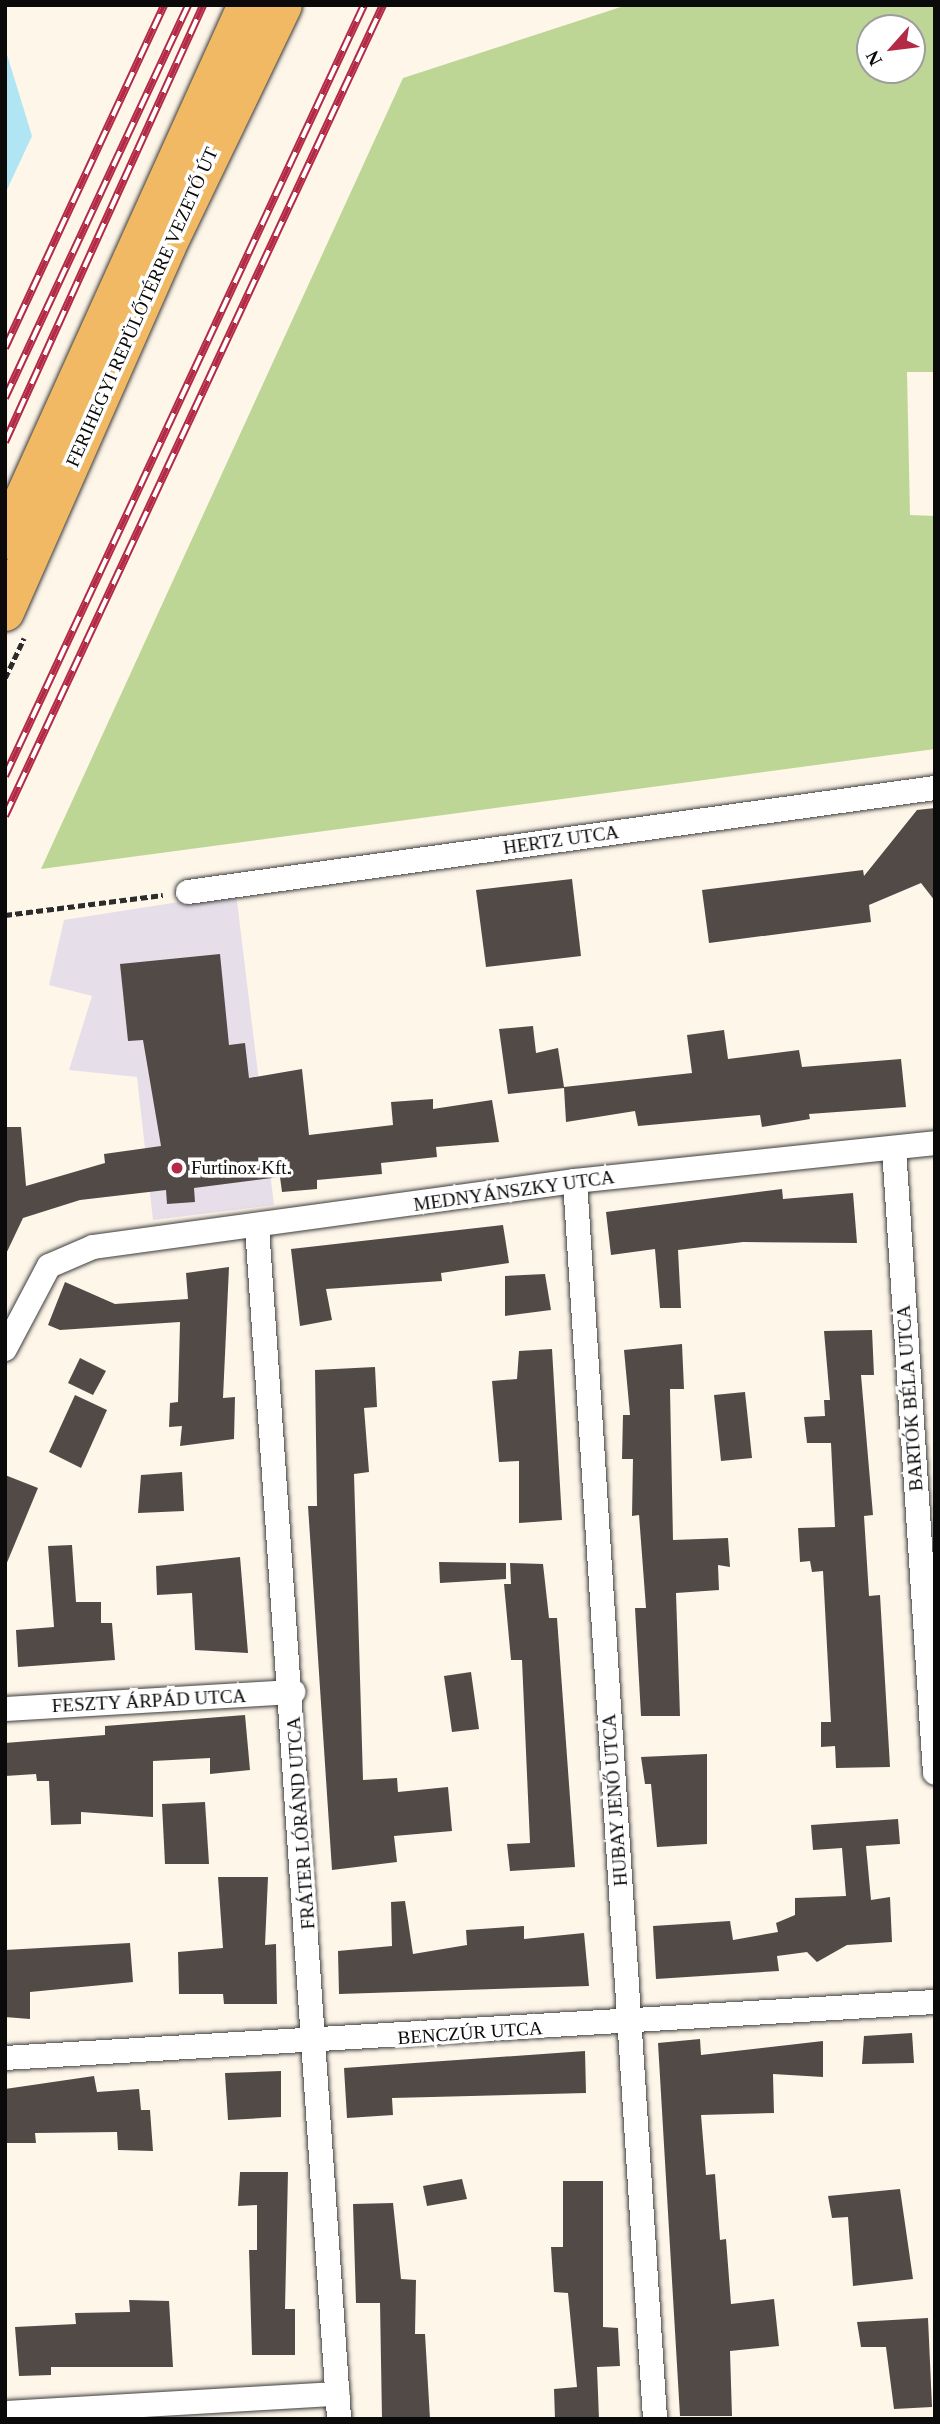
<!DOCTYPE html>
<html>
<head>
<meta charset="utf-8">
<style>
  body { margin:0 }
  #map { position:relative; width:940px; height:2424px; overflow:hidden; background:#fef6e9; font-family:Georgia,serif }
  div>[style] { position:absolute }
  .industrial>* { inset:0; background:#e6dee9 }
  .forest>* { inset:0; background:#bdd695 }
  .water>* { inset:0; background:#b0e5f3 }
  .building>* { inset:0; background:#524a47 }
  .path>* { height:4.5px; margin-top:-2.25px; transform-origin:0; background:repeating-linear-gradient(90deg,#2c2c2c 0 7px,transparent 0 10.5px) }
  .roads { filter:drop-shadow(0 0 2px #3d3d3d) drop-shadow(0 0 2px #3d3d3d) }
  .street>* { height:24px; margin:-12px; padding:0 12px; transform-origin:12px; border-radius:12px; background:#fff }
  .primary>* { height:38px; margin:-19px; padding:0 19px; transform-origin:19px; border-radius:19px; background:#f2b964 }
  .rail>* { height:8px; margin-top:-4px; transform-origin:0; background:repeating-linear-gradient(90deg,#fff 0 16px,#b32a46 0 32px); box-sizing:border-box; border-block:2px solid #b32a46 }
  .dots>* { width:19px; height:19px; translate:-50% -50%; box-sizing:border-box; border:4px solid #fff; border-radius:50% }
  span { translate:-50% -50%; white-space:nowrap; text-align:center; line-height:1.15; -webkit-text-stroke:7px #fff; paint-order:stroke }
  .street-label { font-size:19px; color:#0a0a0a }
  .poi-label { font-size:19px; color:#0a0a0a }
  .left { translate:0 -50%; text-align:left }
  .frame { position:absolute; inset:0; border:7px solid #0a0a0a; pointer-events:none }
  .north { position:absolute; left:856px; top:14px; width:70px; height:70px; box-sizing:border-box; background:#fff; border:2px solid #9d9d9d; border-radius:50%; rotate:242deg; font-size:19px; font-weight:700; line-height:28px; text-align:center; color:#0a0a0a }
  .north::after { content:''; display:block; margin:auto; width:24px; height:32px; background:#b32a46; clip-path:polygon(50% 0,100% 100%,50% 72%,0 100%) }
</style>
</head>
<body>
<div id="map">
  <div class="industrial">
    <i style="clip-path:polygon(236px 893px,274px 1205px,153px 1220px,137px 1077px,69px 1070px,92px 996px,49px 985px,64px 920px)"></i>
  </div>
  <div class="forest">
    <i style="clip-path:polygon(evenodd,627px 5px,935px 5px,935px 372px,907px 372px,910px 515px,935px 516px,935px 749px,41px 869px,403px 78px,627px 5px,870px 28px,912px 28px,912px 70px,870px 70px,870px 28px)"></i>
  </div>
  <div class="water">
    <i style="clip-path:polygon(5px 48px,32px 136px,5px 194px)"></i>
  </div>
  <div class="building">
    <i style="clip-path:polygon(935px 808px,935px 901px,921px 883px,869px 905px,871px 922px,709px 943px,702px 890px,863px 870px,864px 876px,917px 810px)"></i>
    <i style="clip-path:polygon(572px 879px,581px 956px,486px 967px,476px 890px)"></i>
    <i style="clip-path:polygon(220px 954px,229px 1045px,245px 1043px,249px 1078px,302px 1069px,309px 1135px,393px 1125px,391px 1102px,433px 1099px,433px 1109px,492px 1100px,499px 1142px,436px 1147px,437px 1157px,381px 1163px,382px 1174px,317px 1180px,317px 1189px,282px 1192px,280px 1177px,194px 1188px,195px 1202px,167px 1204px,166px 1190px,80px 1200px,23px 1218px,5px 1256px,5px 1127px,21px 1127px,26px 1186px,105px 1163px,104px 1154px,161px 1146px,143px 1040px,128px 1041px,120px 964px)"></i>
    <i style="clip-path:polygon(533px 1026px,536px 1053px,558px 1048px,564px 1087px,692px 1073px,687px 1035px,724px 1030px,728px 1059px,799px 1050px,802px 1067px,901px 1059px,906px 1107px,809px 1114px,810px 1119px,762px 1127px,760px 1115px,638px 1126px,635px 1111px,566px 1122px,564px 1088px,508px 1094px,499px 1029px)"></i>
    <i style="clip-path:polygon(782px 1189px,783px 1199px,853px 1193px,857px 1243px,743px 1242px,678px 1250px,681px 1308px,660px 1308px,655px 1249px,611px 1255px,606px 1212px)"></i>
    <i style="clip-path:polygon(503px 1225px,509px 1263px,441px 1273px,442px 1281px,326px 1289px,332px 1320px,300px 1326px,291px 1249px)"></i>
    <i style="clip-path:polygon(229px 1267px,223px 1398px,235px 1397px,234px 1439px,180px 1446px,182px 1426px,169px 1427px,170px 1403px,178px 1402px,180px 1322px,60px 1330px,48px 1325px,65px 1282px,115px 1304px,188px 1299px,186px 1273px)"></i>
    <i style="clip-path:polygon(545px 1274px,551px 1310px,505px 1316px,505px 1276px)"></i>
    <i style="clip-path:polygon(872px 1330px,874px 1375px,861px 1375px,873px 1515px,864px 1516px,869px 1596px,880px 1595px,890px 1767px,836px 1768px,835px 1746px,821px 1747px,821px 1722px,831px 1722px,823px 1571px,812px 1572px,810px 1561px,800px 1562px,798px 1528px,835px 1527px,831px 1443px,807px 1443px,804px 1417px,825px 1416px,824px 1400px,830px 1400px,824px 1331px)"></i>
    <i style="clip-path:polygon(682px 1344px,684px 1389px,670px 1389px,673px 1540px,728px 1538px,730px 1567px,718px 1565px,719px 1590px,676px 1593px,680px 1716px,641px 1716px,635px 1608px,646px 1608px,639px 1515px,632px 1516px,633px 1459px,622px 1459px,623px 1415px,630px 1415px,624px 1350px)"></i>
    <i style="clip-path:polygon(552px 1349px,562px 1520px,519px 1523px,519px 1461px,499px 1462px,492px 1381px,517px 1379px,519px 1351px)"></i>
    <i style="clip-path:polygon(80px 1358px,106px 1371px,93px 1395px,68px 1383px)"></i>
    <i style="clip-path:polygon(375px 1367px,377px 1407px,364px 1408px,369px 1472px,354px 1474px,363px 1780px,397px 1778px,398px 1792px,448px 1787px,452px 1831px,394px 1836px,397px 1862px,332px 1870px,308px 1506px,317px 1506px,315px 1370px)"></i>
    <i style="clip-path:polygon(745px 1392px,752px 1458px,721px 1461px,714px 1395px)"></i>
    <i style="clip-path:polygon(75px 1395px,107px 1410px,81px 1468px,49px 1452px)"></i>
    <i style="clip-path:polygon(182px 1472px,184px 1511px,138px 1513px,141px 1475px)"></i>
    <i style="clip-path:polygon(5px 1475px,38px 1488px,6px 1565px,5px 1565px)"></i>
    <i style="clip-path:polygon(72px 1545px,76px 1602px,101px 1602px,101px 1623px,112px 1623px,115px 1660px,18px 1667px,16px 1630px,54px 1627px,48px 1546px)"></i>
    <i style="clip-path:polygon(240px 1557px,248px 1653px,195px 1650px,192px 1593px,157px 1595px,156px 1566px)"></i>
    <i style="clip-path:polygon(439px 1562px,506px 1563px,506px 1579px,440px 1583px)"></i>
    <i style="clip-path:polygon(510px 1563px,543px 1564px,549px 1618px,557px 1618px,575px 1867px,510px 1871px,507px 1844px,530px 1843px,522px 1660px,511px 1660px,504px 1584px,511px 1584px)"></i>
    <i style="clip-path:polygon(471px 1672px,479px 1729px,452px 1732px,444px 1676px)"></i>
    <i style="clip-path:polygon(245px 1715px,250px 1770px,210px 1774px,210px 1758px,153px 1761px,153px 1817px,81px 1812px,81px 1824px,51px 1825px,49px 1781px,37px 1781px,36px 1774px,5px 1776px,5px 1743px,105px 1735px,105px 1726px)"></i>
    <i style="clip-path:polygon(707px 1754px,707px 1844px,657px 1847px,651px 1784px,645px 1784px,641px 1757px)"></i>
    <i style="clip-path:polygon(205px 1802px,209px 1864px,165px 1864px,162px 1804px)"></i>
    <i style="clip-path:polygon(898px 1819px,900px 1844px,866px 1846px,871px 1900px,890px 1897px,892px 1942px,847px 1945px,817px 1962px,807px 1952px,777px 1956px,779px 1971px,656px 1979px,653px 1926px,730px 1921px,733px 1940px,778px 1932px,776px 1923px,795px 1915px,795px 1898px,846px 1896px,842px 1848px,813px 1850px,811px 1825px)"></i>
    <i style="clip-path:polygon(218px 1877px,268px 1877px,265px 1945px,276px 1944px,277px 2004px,224px 2004px,223px 1994px,179px 1994px,178px 1952px,223px 1948px)"></i>
    <i style="clip-path:polygon(405px 1901px,413px 1954px,467px 1945px,466px 1930px,524px 1926px,524px 1939px,584px 1933px,589px 1986px,339px 1994px,338px 1951px,392px 1946px,391px 1902px)"></i>
    <i style="clip-path:polygon(130px 1943px,133px 1982px,30px 1992px,30px 2019px,5px 2017px,5px 1950px)"></i>
    <i style="clip-path:polygon(912px 2033px,914px 2063px,862px 2064px,864px 2036px)"></i>
    <i style="clip-path:polygon(700px 2039px,701px 2055px,823px 2041px,823px 2077px,773px 2074px,774px 2113px,701px 2115px,706px 2175px,715px 2174px,720px 2240px,726px 2239px,731px 2304px,774px 2299px,779px 2346px,730px 2351px,732px 2416px,680px 2416px,658px 2043px)"></i>
    <i style="clip-path:polygon(585px 2051px,586px 2093px,392px 2098px,393px 2115px,347px 2118px,344px 2068px)"></i>
    <i style="clip-path:polygon(281px 2071px,281px 2117px,228px 2120px,225px 2073px)"></i>
    <i style="clip-path:polygon(94px 2076px,97px 2092px,139px 2089px,141px 2110px,150px 2110px,153px 2151px,118px 2150px,117px 2132px,35px 2133px,36px 2143px,5px 2143px,5px 2089px)"></i>
    <i style="clip-path:polygon(240px 2172px,288px 2172px,285px 2309px,295px 2309px,295px 2355px,252px 2355px,249px 2250px,257px 2250px,257px 2205px,238px 2206px)"></i>
    <i style="clip-path:polygon(462px 2179px,467px 2199px,427px 2206px,423px 2186px)"></i>
    <i style="clip-path:polygon(563px 2181px,603px 2181px,603px 2327px,618px 2328px,620px 2366px,597px 2367px,599px 2419px,555px 2419px,554px 2389px,577px 2387px,568px 2293px,554px 2292px,551px 2247px,563px 2247px)"></i>
    <i style="clip-path:polygon(900px 2189px,913px 2279px,853px 2286px,848px 2217px,832px 2218px,828px 2196px)"></i>
    <i style="clip-path:polygon(393px 2203px,401px 2279px,416px 2280px,415px 2334px,425px 2334px,430px 2419px,382px 2419px,380px 2303px,356px 2303px,353px 2204px)"></i>
    <i style="clip-path:polygon(129px 2300px,169px 2301px,173px 2367px,51px 2367px,51px 2375px,19px 2376px,15px 2327px,76px 2324px,75px 2313px,130px 2312px)"></i>
    <i style="clip-path:polygon(928px 2318px,932px 2407px,894px 2409px,886px 2347px,861px 2347px,857px 2322px)"></i>
  </div>
  <div class="path">
    <i style="left:5px;top:678px;width:44px;rotate:-64.6deg"></i>
    <i style="left:5px;top:915px;width:159px;rotate:-7.2deg"></i>
  </div>
  <div class="roads">
    <div class="street">
      <i style="left:188px;top:892px;width:754px;rotate:-7.93deg"></i>
      <i style="left:894px;top:1148px;width:626px;rotate:86.25deg"></i>
      <i style="left:575px;top:1181px;width:1241px;rotate:86.3deg"></i>
      <i style="left:257px;top:1227px;width:1195px;rotate:86.06deg"></i>
      <i style="left:5px;top:1349px;width:94px;rotate:-62.1deg"></i>
      <i style="left:49px;top:1266px;width:48px;rotate:-23.4deg"></i>
      <i style="left:93px;top:1247px;width:486px;rotate:-7.8deg"></i>
      <i style="left:575px;top:1181px;width:362px;rotate:-6deg"></i>
      <i style="left:5px;top:1709px;width:289px;rotate:-3.4deg"></i>
      <i style="left:5px;top:2058px;width:932px;rotate:-3.45deg"></i>
      <i style="left:5px;top:2413px;width:333px;rotate:-3.3deg"></i>
    </div>
    <div class="primary">
      <i style="left:5px;top:540px;width:587px;rotate:-65.66deg"></i>
      <i style="left:5px;top:612px;width:400px;rotate:-66.1deg"></i>
      <i style="left:167px;top:246px;width:267px;rotate:-64.3deg"></i>
    </div>
  </div>
  <div class="rail">
    <i style="left:5px;top:348px;width:378px;rotate:-65.1deg"></i>
    <i style="left:5px;top:398px;width:434px;rotate:-65deg"></i>
    <i style="left:5px;top:442px;width:480px;rotate:-65.6deg"></i>
    <i style="left:5px;top:776px;width:850px;rotate:-65.03deg"></i>
    <i style="left:5px;top:816px;width:895px;rotate:-65.01deg"></i>
  </div>
  <div class="dots">
    <i style="left:177px;top:1168px;background:#b32a46"></i>
  </div>
  <div class="street-label">
    <span style="left:142px;top:307px;rotate:-66deg">FERIHEGYI REPÜLŐTÉRRE VEZETŐ ÚT</span>
    <span style="left:561px;top:840px;rotate:-8deg">HERTZ UTCA</span>
    <span style="left:514px;top:1191px;rotate:-8deg">MEDNYÁNSZKY UTCA</span>
    <span style="left:910px;top:1398px;rotate:-94deg">BARTÓK BÉLA UTCA</span>
    <span style="left:149px;top:1701px;rotate:-3deg">FESZTY ÁRPÁD UTCA</span>
    <span style="left:615px;top:1800px;rotate:-94deg">HUBAY JENŐ UTCA</span>
    <span style="left:301px;top:1823px;rotate:-94deg">FRÁTER LÓRÁND UTCA</span>
    <span style="left:470px;top:2033px;rotate:-4deg">BENCZÚR UTCA</span>
  </div>
  <div class="poi-label">
    <span class="left" style="left:191px;top:1168px">Furtinox Kft.</span>
  </div>
  <div class="frame"></div>
  <div class="north">N</div>
</div>
</body>
</html>
